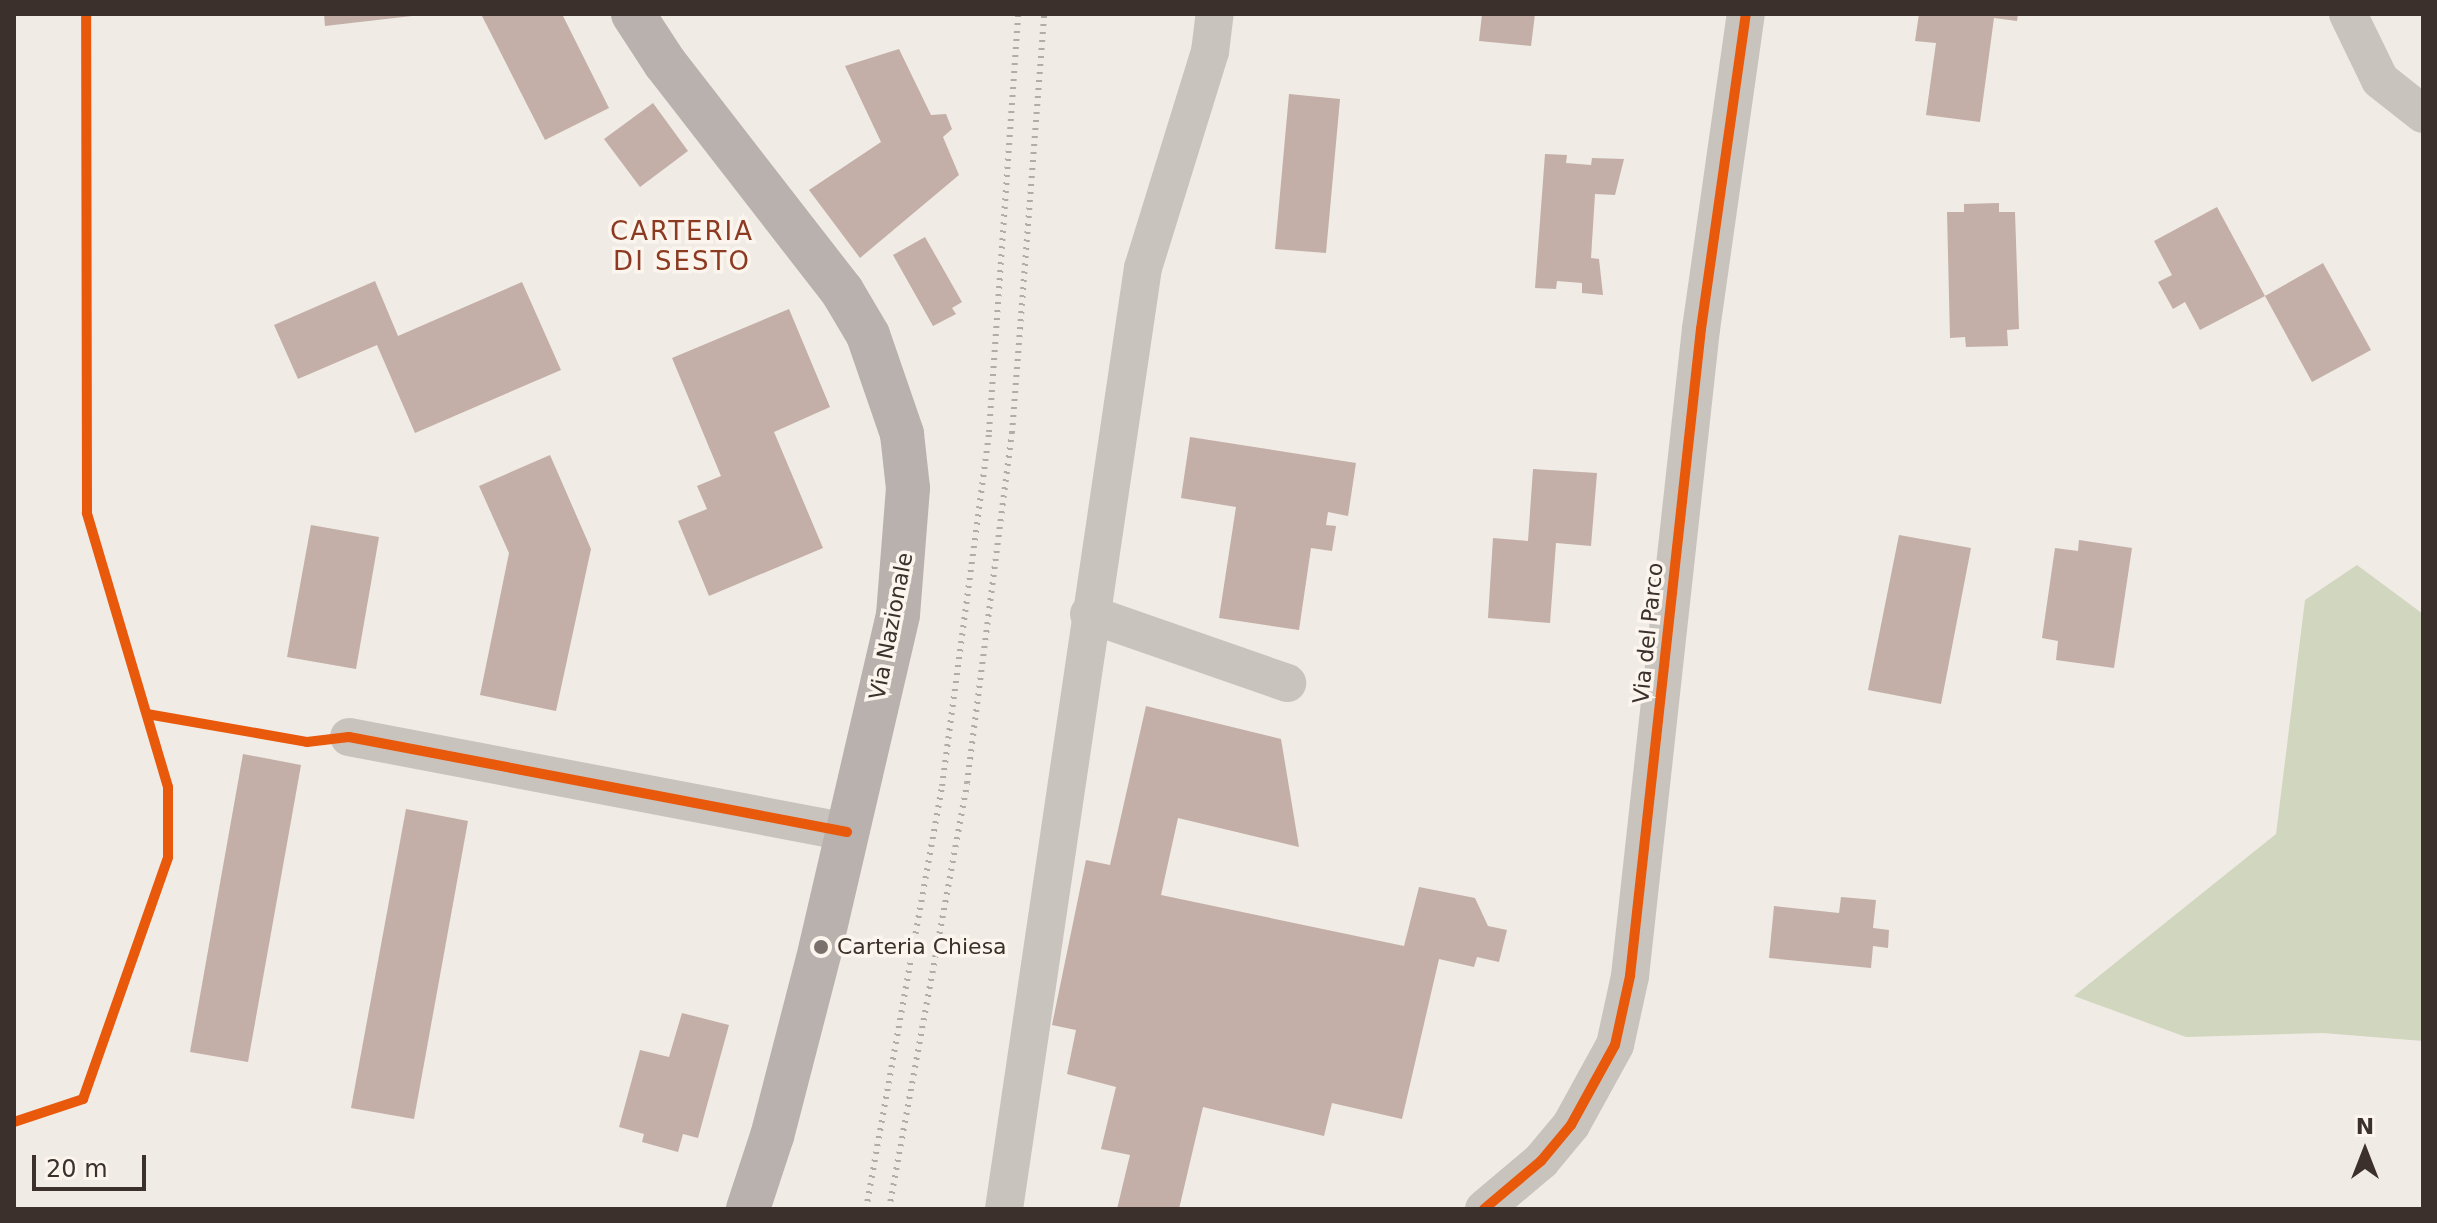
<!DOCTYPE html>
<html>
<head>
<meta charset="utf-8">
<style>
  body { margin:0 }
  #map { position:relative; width:2437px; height:1223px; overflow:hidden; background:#f0ebe5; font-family:"DejaVu Sans",sans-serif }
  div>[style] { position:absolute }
  .green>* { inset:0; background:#d1d6bf }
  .building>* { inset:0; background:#c3afa7 }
  .minor>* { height:38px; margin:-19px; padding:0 19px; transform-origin:19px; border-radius:19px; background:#c9c3be }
  .major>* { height:44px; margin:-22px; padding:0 22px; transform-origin:22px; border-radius:22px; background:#b8b1ad }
  .rail>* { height:6px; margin-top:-3px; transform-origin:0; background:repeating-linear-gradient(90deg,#b1aca8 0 2px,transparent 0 8px) }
  .cycleway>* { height:10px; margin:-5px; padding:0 5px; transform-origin:5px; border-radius:5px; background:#e8590c }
  .dots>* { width:22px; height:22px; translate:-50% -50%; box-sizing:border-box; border:4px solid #fbf5ee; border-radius:50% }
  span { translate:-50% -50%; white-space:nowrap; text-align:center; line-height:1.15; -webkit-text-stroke:7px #fbf5ee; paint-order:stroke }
  .street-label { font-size:22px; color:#3b302b }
  .poi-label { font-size:22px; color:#3b302b }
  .left { translate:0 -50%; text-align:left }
  .quarter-label { font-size:26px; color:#8c3b22; letter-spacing:2px }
  .frame { position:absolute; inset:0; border:16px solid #3b302b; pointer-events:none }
  .north { position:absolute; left:2325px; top:1111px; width:80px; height:80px; -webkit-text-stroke:6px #fbf5ee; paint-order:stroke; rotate:0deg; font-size:22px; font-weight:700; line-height:32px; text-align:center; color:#3b302b }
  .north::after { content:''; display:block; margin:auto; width:28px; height:36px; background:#3b302b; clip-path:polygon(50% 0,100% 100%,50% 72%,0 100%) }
  .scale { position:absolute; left:32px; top:1155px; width:114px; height:36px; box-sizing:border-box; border:4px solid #3b302b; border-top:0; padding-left:10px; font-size:24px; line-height:28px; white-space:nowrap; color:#3b302b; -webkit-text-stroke:6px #fbf5ee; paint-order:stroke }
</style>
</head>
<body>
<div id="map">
  <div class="green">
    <i style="clip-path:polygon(2357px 565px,2423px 614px,2423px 1041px,2323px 1033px,2186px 1037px,2074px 996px,2276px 834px,2305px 600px)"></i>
  </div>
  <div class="building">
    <i style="clip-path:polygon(324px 14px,412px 14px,412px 16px,325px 26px)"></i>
    <i style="clip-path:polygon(481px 14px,562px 14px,609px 108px,545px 140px)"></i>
    <i style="clip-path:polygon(1482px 14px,1535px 14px,1531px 46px,1479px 41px)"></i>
    <i style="clip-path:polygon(1919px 14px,2018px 14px,2017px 21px,1994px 18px,1980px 122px,1926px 115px,1936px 43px,1915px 41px)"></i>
    <i style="clip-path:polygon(899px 49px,931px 115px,946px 114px,952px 129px,943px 137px,959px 175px,860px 258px,809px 190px,881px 142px,845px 66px)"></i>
    <i style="clip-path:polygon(1289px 94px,1340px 99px,1326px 253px,1275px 249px)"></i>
    <i style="clip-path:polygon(653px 103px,688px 151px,640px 187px,604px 139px)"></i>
    <i style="clip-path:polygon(1545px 154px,1567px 155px,1566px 163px,1591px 165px,1592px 158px,1624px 159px,1615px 195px,1595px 194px,1591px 258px,1599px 259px,1603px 295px,1582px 293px,1582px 283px,1557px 281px,1556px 289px,1535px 288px)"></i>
    <i style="clip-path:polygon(1999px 203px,1999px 212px,2015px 212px,2019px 329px,2007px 330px,2008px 346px,1966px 347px,1965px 337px,1950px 338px,1947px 212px,1964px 212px,1964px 204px)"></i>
    <i style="clip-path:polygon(2217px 207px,2265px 296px,2200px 330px,2185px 302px,2173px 309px,2158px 282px,2172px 275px,2154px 241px)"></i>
    <i style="clip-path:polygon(925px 237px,962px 302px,952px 308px,956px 314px,933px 326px,893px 255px)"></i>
    <i style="clip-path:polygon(2323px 263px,2371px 350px,2312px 382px,2265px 296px)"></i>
    <i style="clip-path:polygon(375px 281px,398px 336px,522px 282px,561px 370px,415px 433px,377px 345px,298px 379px,274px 325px)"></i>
    <i style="clip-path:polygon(789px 309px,830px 407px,774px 432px,823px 548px,709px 596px,678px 521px,707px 509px,697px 486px,721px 476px,672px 358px)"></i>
    <i style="clip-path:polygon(1190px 437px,1356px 463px,1348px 516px,1328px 512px,1326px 525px,1336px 526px,1332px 551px,1311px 548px,1299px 630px,1219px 618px,1236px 507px,1181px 498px)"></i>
    <i style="clip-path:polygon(550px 455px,591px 549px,556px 711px,480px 695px,509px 553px,479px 486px)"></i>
    <i style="clip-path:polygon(1533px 469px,1597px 473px,1591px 546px,1556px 543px,1550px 623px,1488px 618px,1493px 538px,1528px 541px)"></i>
    <i style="clip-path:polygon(311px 525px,379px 537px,356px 669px,287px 657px)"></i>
    <i style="clip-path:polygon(1899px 535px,1971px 548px,1941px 704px,1868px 690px)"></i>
    <i style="clip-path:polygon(2079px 540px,2132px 548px,2114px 668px,2056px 660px,2058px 641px,2042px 638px,2055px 548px,2078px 551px)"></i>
    <i style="clip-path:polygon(1146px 706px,1281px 739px,1299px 847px,1178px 818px,1161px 895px,1404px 946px,1419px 887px,1475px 898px,1488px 926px,1507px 930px,1499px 962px,1477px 957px,1474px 967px,1439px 959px,1402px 1119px,1332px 1103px,1324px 1136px,1203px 1107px,1179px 1209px,1117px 1209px,1130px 1155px,1101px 1149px,1116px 1087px,1067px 1074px,1076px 1030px,1052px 1025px,1086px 860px,1110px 865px)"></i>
    <i style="clip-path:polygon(243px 754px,301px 765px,248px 1062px,190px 1052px)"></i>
    <i style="clip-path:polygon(406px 809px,468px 821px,414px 1119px,351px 1108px)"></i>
    <i style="clip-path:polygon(1841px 897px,1876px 900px,1873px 928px,1889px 930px,1888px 948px,1873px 946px,1871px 968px,1769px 958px,1774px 906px,1839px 913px)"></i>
    <i style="clip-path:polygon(682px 1013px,729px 1025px,698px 1138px,683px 1134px,678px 1152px,642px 1142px,644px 1134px,619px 1127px,640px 1050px,669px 1057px)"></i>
  </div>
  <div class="minor">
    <i style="left:2348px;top:14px;width:73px;rotate:64.1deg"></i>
    <i style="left:2380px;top:80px;width:55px;rotate:38.3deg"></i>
    <i style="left:1089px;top:614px;width:210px;rotate:19.2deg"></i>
    <i style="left:349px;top:737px;width:507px;rotate:10.8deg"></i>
    <i style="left:1004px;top:1209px;width:951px;rotate:-81.6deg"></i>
    <i style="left:1143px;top:268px;width:226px;rotate:-72.8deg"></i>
    <i style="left:1210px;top:52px;width:38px;rotate:-83deg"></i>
    <i style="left:1484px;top:1209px;width:75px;rotate:-40.1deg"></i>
    <i style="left:1541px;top:1161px;width:47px;rotate:-50.2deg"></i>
    <i style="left:1571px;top:1125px;width:91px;rotate:-61.2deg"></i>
    <i style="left:1615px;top:1045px;width:71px;rotate:-77.7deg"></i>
    <i style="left:1630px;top:976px;width:651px;rotate:-83.74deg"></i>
    <i style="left:1701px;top:329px;width:318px;rotate:-81.9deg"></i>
  </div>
  <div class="major">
    <i style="left:633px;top:14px;width:59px;rotate:56.9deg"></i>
    <i style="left:665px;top:63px;width:289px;rotate:52.2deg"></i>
    <i style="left:842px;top:291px;width:51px;rotate:59.4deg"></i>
    <i style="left:868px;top:335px;width:105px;rotate:71deg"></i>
    <i style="left:902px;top:434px;width:54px;rotate:83.7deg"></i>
    <i style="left:908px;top:488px;width:127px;rotate:94.5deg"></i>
    <i style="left:898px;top:615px;width:341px;rotate:103.1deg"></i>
    <i style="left:821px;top:947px;width:195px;rotate:104.5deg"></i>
    <i style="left:772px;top:1136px;width:77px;rotate:108.2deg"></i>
  </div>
  <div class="rail">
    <i style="left:866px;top:1209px;width:430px;rotate:-79.8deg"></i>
    <i style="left:942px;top:786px;width:357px;rotate:-82.4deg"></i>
    <i style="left:989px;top:432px;width:419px;rotate:-86deg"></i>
    <i style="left:889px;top:1209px;width:433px;rotate:-79.6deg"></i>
    <i style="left:967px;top:783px;width:353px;rotate:-82.7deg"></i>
    <i style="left:1012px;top:433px;width:420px;rotate:-85.6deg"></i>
  </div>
  <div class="cycleway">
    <i style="left:147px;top:714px;width:162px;rotate:9.9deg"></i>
    <i style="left:307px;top:742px;width:42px;rotate:-6.8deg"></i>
    <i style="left:349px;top:737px;width:507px;rotate:10.8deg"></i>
    <i style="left:14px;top:1122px;width:73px;rotate:-18.4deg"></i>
    <i style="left:83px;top:1099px;width:256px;rotate:-70.6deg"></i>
    <i style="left:168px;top:857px;width:70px;rotate:-90deg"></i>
    <i style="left:168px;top:787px;width:286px;rotate:-106.5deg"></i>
    <i style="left:87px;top:513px;width:499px;rotate:-90.1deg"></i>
    <i style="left:1484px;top:1209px;width:75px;rotate:-40.1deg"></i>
    <i style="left:1541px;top:1161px;width:47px;rotate:-50.2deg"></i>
    <i style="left:1571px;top:1125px;width:91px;rotate:-61.2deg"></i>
    <i style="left:1615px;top:1045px;width:71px;rotate:-77.7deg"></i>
    <i style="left:1630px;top:976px;width:651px;rotate:-83.74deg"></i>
    <i style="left:1701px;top:329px;width:318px;rotate:-81.9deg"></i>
  </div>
  <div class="dots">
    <i style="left:821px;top:947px;background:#7a716c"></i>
  </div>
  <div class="street-label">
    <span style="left:891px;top:626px;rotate:-79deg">Via Nazionale</span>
    <span style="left:1648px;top:633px;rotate:-84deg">Via del Parco</span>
  </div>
  <div class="poi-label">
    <span class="left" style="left:837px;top:947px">Carteria Chiesa</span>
  </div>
  <div class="quarter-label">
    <span style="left:682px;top:247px">CARTERIA<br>DI SESTO</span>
  </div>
  <div class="frame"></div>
  <div class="north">N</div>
  <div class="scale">20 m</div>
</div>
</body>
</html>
